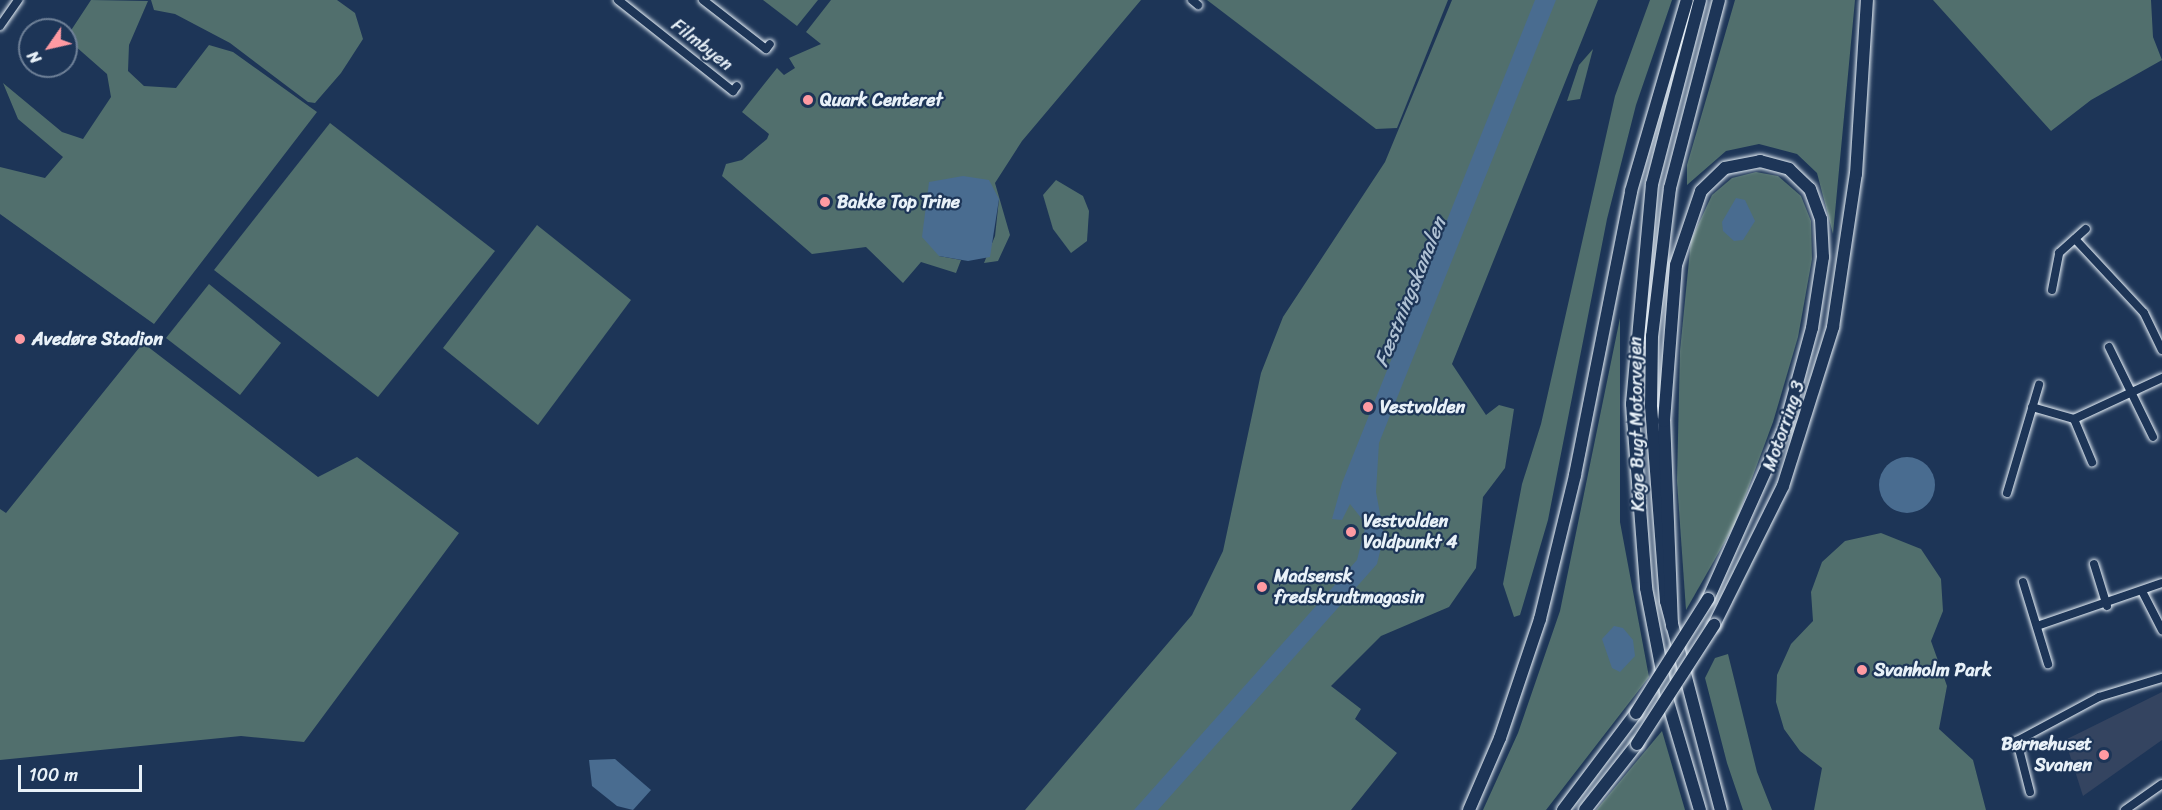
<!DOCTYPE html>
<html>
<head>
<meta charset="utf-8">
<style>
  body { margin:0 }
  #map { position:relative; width:2162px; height:810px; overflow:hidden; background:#1d3557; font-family:Sriracha,sans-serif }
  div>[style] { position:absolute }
  .built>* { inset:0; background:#344460 }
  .green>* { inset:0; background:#516f6d }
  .water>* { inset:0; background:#496c90 }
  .round { border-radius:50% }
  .roads { filter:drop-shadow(0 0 2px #e8f1f8) drop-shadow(0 0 2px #e8f1f8) }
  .minor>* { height:8px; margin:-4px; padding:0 4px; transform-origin:4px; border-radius:4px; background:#1d3557 }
  .highway>* { height:12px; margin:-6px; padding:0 6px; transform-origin:6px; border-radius:6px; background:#1d3557 }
  .bridges { filter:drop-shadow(0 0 2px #e8f1f8) drop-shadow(0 0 2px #e8f1f8) }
  .highway-bridge>* { height:12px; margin:-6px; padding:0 6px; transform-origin:6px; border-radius:6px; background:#1d3557 }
  .dots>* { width:16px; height:16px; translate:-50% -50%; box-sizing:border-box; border:3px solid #1d3557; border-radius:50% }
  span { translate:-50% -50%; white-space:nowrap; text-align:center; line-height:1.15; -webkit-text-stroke:4.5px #1d3557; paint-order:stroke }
  .street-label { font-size:18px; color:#e8f1f8 }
  .poi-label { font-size:18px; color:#e8f1f8; font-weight:700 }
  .left { translate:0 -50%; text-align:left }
  .right { translate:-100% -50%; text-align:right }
  .water-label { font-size:20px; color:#b0c2d4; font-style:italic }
  .north { position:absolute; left:18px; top:18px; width:60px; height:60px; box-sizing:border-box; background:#1d3557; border:2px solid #6e8097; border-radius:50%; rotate:236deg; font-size:16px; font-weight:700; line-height:24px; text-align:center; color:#e8f1f8 }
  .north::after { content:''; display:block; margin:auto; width:21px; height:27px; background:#ff9aa2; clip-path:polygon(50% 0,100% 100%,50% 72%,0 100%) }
  .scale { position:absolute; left:18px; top:765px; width:124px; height:27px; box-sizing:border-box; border:3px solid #e8f1f8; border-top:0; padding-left:8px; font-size:18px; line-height:21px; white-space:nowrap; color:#e8f1f8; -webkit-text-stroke:4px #1d3557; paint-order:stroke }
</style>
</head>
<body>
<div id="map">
  <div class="built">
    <i style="clip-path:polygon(2162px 692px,2162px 740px,2083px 796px,2065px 740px)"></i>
  </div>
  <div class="green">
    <i style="clip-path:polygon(91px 0,148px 1px,129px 45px,128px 71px,144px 86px,176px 88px,209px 45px,233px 52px,317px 112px,154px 324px,0 214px,0 167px,45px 178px,63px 157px,18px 119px,3px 83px,62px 132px,83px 139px,111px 97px,107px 74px,66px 38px)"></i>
    <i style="clip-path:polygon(151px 0,337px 0,355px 13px,363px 39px,341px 73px,315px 103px,308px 102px,230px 43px,175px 14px,154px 10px)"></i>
    <i style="clip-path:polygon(763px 0,818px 0,797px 26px)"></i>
    <i style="clip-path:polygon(831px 0,1141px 0,1022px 141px,995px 183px,1010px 235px,998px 261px,984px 263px,995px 236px,999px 199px,939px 256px,961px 260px,956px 273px,921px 262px,903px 283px,866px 247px,812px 254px,722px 176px,726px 164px,742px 160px,767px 139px,769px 134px,742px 112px,777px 68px,784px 75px,795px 68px,789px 58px,821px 44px,806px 32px)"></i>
    <i style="clip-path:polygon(1207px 0,1448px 0,1397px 128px,1376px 129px)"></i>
    <i style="clip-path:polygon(1452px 0,1598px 0,1452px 364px,1486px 415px,1499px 405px,1514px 409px,1505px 468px,1483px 497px,1476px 568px,1449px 607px,1381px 636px,1331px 686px,1361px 709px,1355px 719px,1397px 753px,1351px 810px,1025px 810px,1192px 615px,1223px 551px,1261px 373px,1283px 317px,1385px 162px)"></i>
    <i style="clip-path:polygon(1650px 0,1672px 0,1636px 105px,1607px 219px,1548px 520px,1520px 615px,1514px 617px,1503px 584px,1522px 484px,1541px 424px,1615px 96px)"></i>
    <i style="clip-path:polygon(1735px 0,1855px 0,1833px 234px,1817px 173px,1797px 154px,1759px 144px,1726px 151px,1687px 185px,1687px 165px)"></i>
    <i style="clip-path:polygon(1933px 0,2151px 0,2153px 37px,2162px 60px,2091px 100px,2051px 131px)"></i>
    <i style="clip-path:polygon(1593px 49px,1580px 99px,1567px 101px,1579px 65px)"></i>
    <i style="clip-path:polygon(330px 123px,495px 251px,378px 397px,214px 270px)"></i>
    <i style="clip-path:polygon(1756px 172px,1778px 176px,1801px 196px,1811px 221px,1812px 259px,1798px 337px,1773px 422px,1735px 524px,1686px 610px,1677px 481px,1680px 351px,1691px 240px,1712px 195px,1732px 178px)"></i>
    <i style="clip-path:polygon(1056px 180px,1083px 196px,1089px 211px,1087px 241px,1071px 253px,1053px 229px,1043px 195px)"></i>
    <i style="clip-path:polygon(537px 225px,631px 300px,538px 425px,443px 348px)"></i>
    <i style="clip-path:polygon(209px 284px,281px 343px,240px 395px,166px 338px)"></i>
    <i style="clip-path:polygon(1620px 318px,1620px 522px,1649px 677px,1546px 810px,1483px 810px,1518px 733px,1560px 611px)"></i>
    <i style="clip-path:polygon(143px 343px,318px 477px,357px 457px,459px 533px,304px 742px,241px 736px,0 760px,0 509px,6px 513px)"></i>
    <i style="clip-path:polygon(1881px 533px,1921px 549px,1941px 579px,1943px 611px,1931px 641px,1947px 686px,1939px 729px,1973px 760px,1986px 810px,1814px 810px,1822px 768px,1800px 751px,1784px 729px,1776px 702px,1777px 675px,1791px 644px,1813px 621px,1811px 592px,1822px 562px,1845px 541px)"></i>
    <i style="clip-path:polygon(1728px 654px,1757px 772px,1772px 810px,1743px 810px,1727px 763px,1705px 678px,1715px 658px)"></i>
    <i style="clip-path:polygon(1662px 731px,1685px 810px,1596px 810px)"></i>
  </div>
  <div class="water">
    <i style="clip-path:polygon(1535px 0,1556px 0,1379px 443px,1376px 492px,1384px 535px,1377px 564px,1158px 810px,1134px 810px,1357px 560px,1366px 524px,1350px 504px,1342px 520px,1332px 519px,1342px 483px)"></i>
    <i style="clip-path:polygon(963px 176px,989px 180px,999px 199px,990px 257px,968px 261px,939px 256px,922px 237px,929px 182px)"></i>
    <i style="clip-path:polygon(1736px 198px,1745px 200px,1755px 221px,1743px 240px,1734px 241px,1723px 231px,1722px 222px)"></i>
    <i class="round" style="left:1879px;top:457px;width:56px;height:56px"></i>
    <i style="clip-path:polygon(1614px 626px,1623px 628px,1633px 640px,1635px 656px,1620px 672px,1612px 668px,1602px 639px)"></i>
    <i style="clip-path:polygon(615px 759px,651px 790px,633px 810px,617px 806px,592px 786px,589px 760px)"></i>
  </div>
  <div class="roads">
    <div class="minor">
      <i style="left:618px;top:0;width:147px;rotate:38.4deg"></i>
      <i style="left:733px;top:91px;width:6px;rotate:-51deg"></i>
      <i style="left:703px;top:0;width:80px;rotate:37.9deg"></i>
      <i style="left:766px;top:49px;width:6px;rotate:-51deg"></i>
      <i style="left:1192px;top:0;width:8px;rotate:40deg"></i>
      <i style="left:0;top:26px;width:32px;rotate:-55deg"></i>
      <i style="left:2075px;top:239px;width:101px;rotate:47deg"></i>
      <i style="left:2144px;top:313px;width:41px;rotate:64.1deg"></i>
      <i style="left:2052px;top:290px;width:38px;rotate:-79deg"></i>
      <i style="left:2059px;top:253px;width:36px;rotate:-42deg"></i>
      <i style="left:2109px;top:347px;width:100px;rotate:63.9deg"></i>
      <i style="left:2032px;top:407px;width:44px;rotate:15.9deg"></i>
      <i style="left:2074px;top:419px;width:97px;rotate:-25deg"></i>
      <i style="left:2074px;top:419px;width:47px;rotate:67.3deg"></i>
      <i style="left:2007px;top:493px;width:113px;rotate:-73.5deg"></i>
      <i style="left:2094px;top:564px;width:44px;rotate:72.8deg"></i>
      <i style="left:2023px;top:582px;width:86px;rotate:73deg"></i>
      <i style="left:2143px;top:593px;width:42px;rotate:62.8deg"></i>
      <i style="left:2037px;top:626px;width:132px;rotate:-19deg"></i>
      <i style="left:2030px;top:792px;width:53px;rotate:-104.3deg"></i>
      <i style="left:2017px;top:741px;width:93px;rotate:-28.2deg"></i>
      <i style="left:2099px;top:697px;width:66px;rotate:-16.8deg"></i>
      <i style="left:2125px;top:810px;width:45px;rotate:-35.1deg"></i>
    </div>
    <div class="highway">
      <i style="left:1700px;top:0;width:190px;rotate:104.6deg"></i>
      <i style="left:1652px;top:184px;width:221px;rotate:95.2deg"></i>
      <i style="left:1632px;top:404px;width:185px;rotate:85.6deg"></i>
      <i style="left:1646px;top:588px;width:116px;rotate:79.1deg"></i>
      <i style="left:1668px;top:702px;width:113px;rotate:73.5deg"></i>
      <i style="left:1719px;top:0;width:194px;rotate:104.6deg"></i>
      <i style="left:1670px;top:188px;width:149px;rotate:96.9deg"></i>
      <i style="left:1652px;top:336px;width:70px;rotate:90.8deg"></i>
      <i style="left:1651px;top:406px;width:196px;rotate:85.6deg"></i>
      <i style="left:1666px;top:601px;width:216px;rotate:75.3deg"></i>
      <i style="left:1714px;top:625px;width:155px;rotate:-63.6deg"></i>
      <i style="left:1783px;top:486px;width:167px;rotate:-72.5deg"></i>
      <i style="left:1833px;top:327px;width:155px;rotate:-81.5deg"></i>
      <i style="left:1856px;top:174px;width:174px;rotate:-86.4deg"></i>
      <i style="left:1672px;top:626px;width:205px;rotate:-92.2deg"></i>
      <i style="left:1664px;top:421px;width:156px;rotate:-85.6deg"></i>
      <i style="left:1676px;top:265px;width:78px;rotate:-71.3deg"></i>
      <i style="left:1701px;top:191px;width:33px;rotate:-44deg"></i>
      <i style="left:1725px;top:168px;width:36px;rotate:-11deg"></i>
      <i style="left:1760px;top:161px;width:30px;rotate:15deg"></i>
      <i style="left:1789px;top:169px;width:29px;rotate:44deg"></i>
      <i style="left:1810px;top:189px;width:32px;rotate:70deg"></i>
      <i style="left:1821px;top:219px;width:38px;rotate:87deg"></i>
      <i style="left:1823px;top:257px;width:72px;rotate:98.8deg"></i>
      <i style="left:1812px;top:328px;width:103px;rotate:105.3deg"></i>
      <i style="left:1785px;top:427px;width:188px;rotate:114.1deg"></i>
      <i style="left:1469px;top:810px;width:78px;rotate:-66.7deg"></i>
      <i style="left:1500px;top:738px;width:126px;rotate:-71.4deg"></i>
      <i style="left:1540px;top:619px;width:148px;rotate:-76.3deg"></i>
      <i style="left:1575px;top:475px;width:289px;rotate:-78.8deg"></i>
      <i style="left:1631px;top:191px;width:199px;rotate:-73.7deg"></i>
      <i style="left:1563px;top:810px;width:121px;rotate:-53deg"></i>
      <i style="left:1585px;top:810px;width:84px;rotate:-51.8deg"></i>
    </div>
  </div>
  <div class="bridges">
    <div class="highway-bridge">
      <i style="left:1636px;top:713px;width:135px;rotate:-57.7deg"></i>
      <i style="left:1637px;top:744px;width:142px;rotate:-57.1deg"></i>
    </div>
  </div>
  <div class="dots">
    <i style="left:808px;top:100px;background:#ff9aa2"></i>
    <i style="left:825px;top:202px;background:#ff9aa2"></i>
    <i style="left:20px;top:339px;background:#ff9aa2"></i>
    <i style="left:1368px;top:407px;background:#ff9aa2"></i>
    <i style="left:1351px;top:532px;background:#ff9aa2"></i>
    <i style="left:1262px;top:587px;background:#ff9aa2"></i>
    <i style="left:1862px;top:670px;background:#ff9aa2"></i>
    <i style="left:2104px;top:755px;background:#ff9aa2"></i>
  </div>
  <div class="street-label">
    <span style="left:702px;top:45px;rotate:38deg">Filmbyen</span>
    <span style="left:1637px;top:424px;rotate:-91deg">Køge Bugt Motorvejen</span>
    <span style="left:1784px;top:426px;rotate:-71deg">Motorring 3</span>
  </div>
  <div class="poi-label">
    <span class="left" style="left:820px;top:100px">Quark Centeret</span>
    <span class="left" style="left:837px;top:202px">Bakke Top Trine</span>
    <span class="left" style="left:32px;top:339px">Avedøre Stadion</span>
    <span class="left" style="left:1380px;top:407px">Vestvolden</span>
    <span class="left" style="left:1363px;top:532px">Vestvolden<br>Voldpunkt 4</span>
    <span class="left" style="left:1274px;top:587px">Madsensk<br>fredskrudtmagasin</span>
    <span class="left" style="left:1874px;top:670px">Svanholm Park</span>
    <span class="right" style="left:2092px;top:755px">Børnehuset<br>Svanen</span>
  </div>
  <div class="water-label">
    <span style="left:1410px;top:292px;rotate:-68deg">Fæstningskanalen</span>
  </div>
  <div class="north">N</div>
  <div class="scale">100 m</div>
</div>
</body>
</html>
